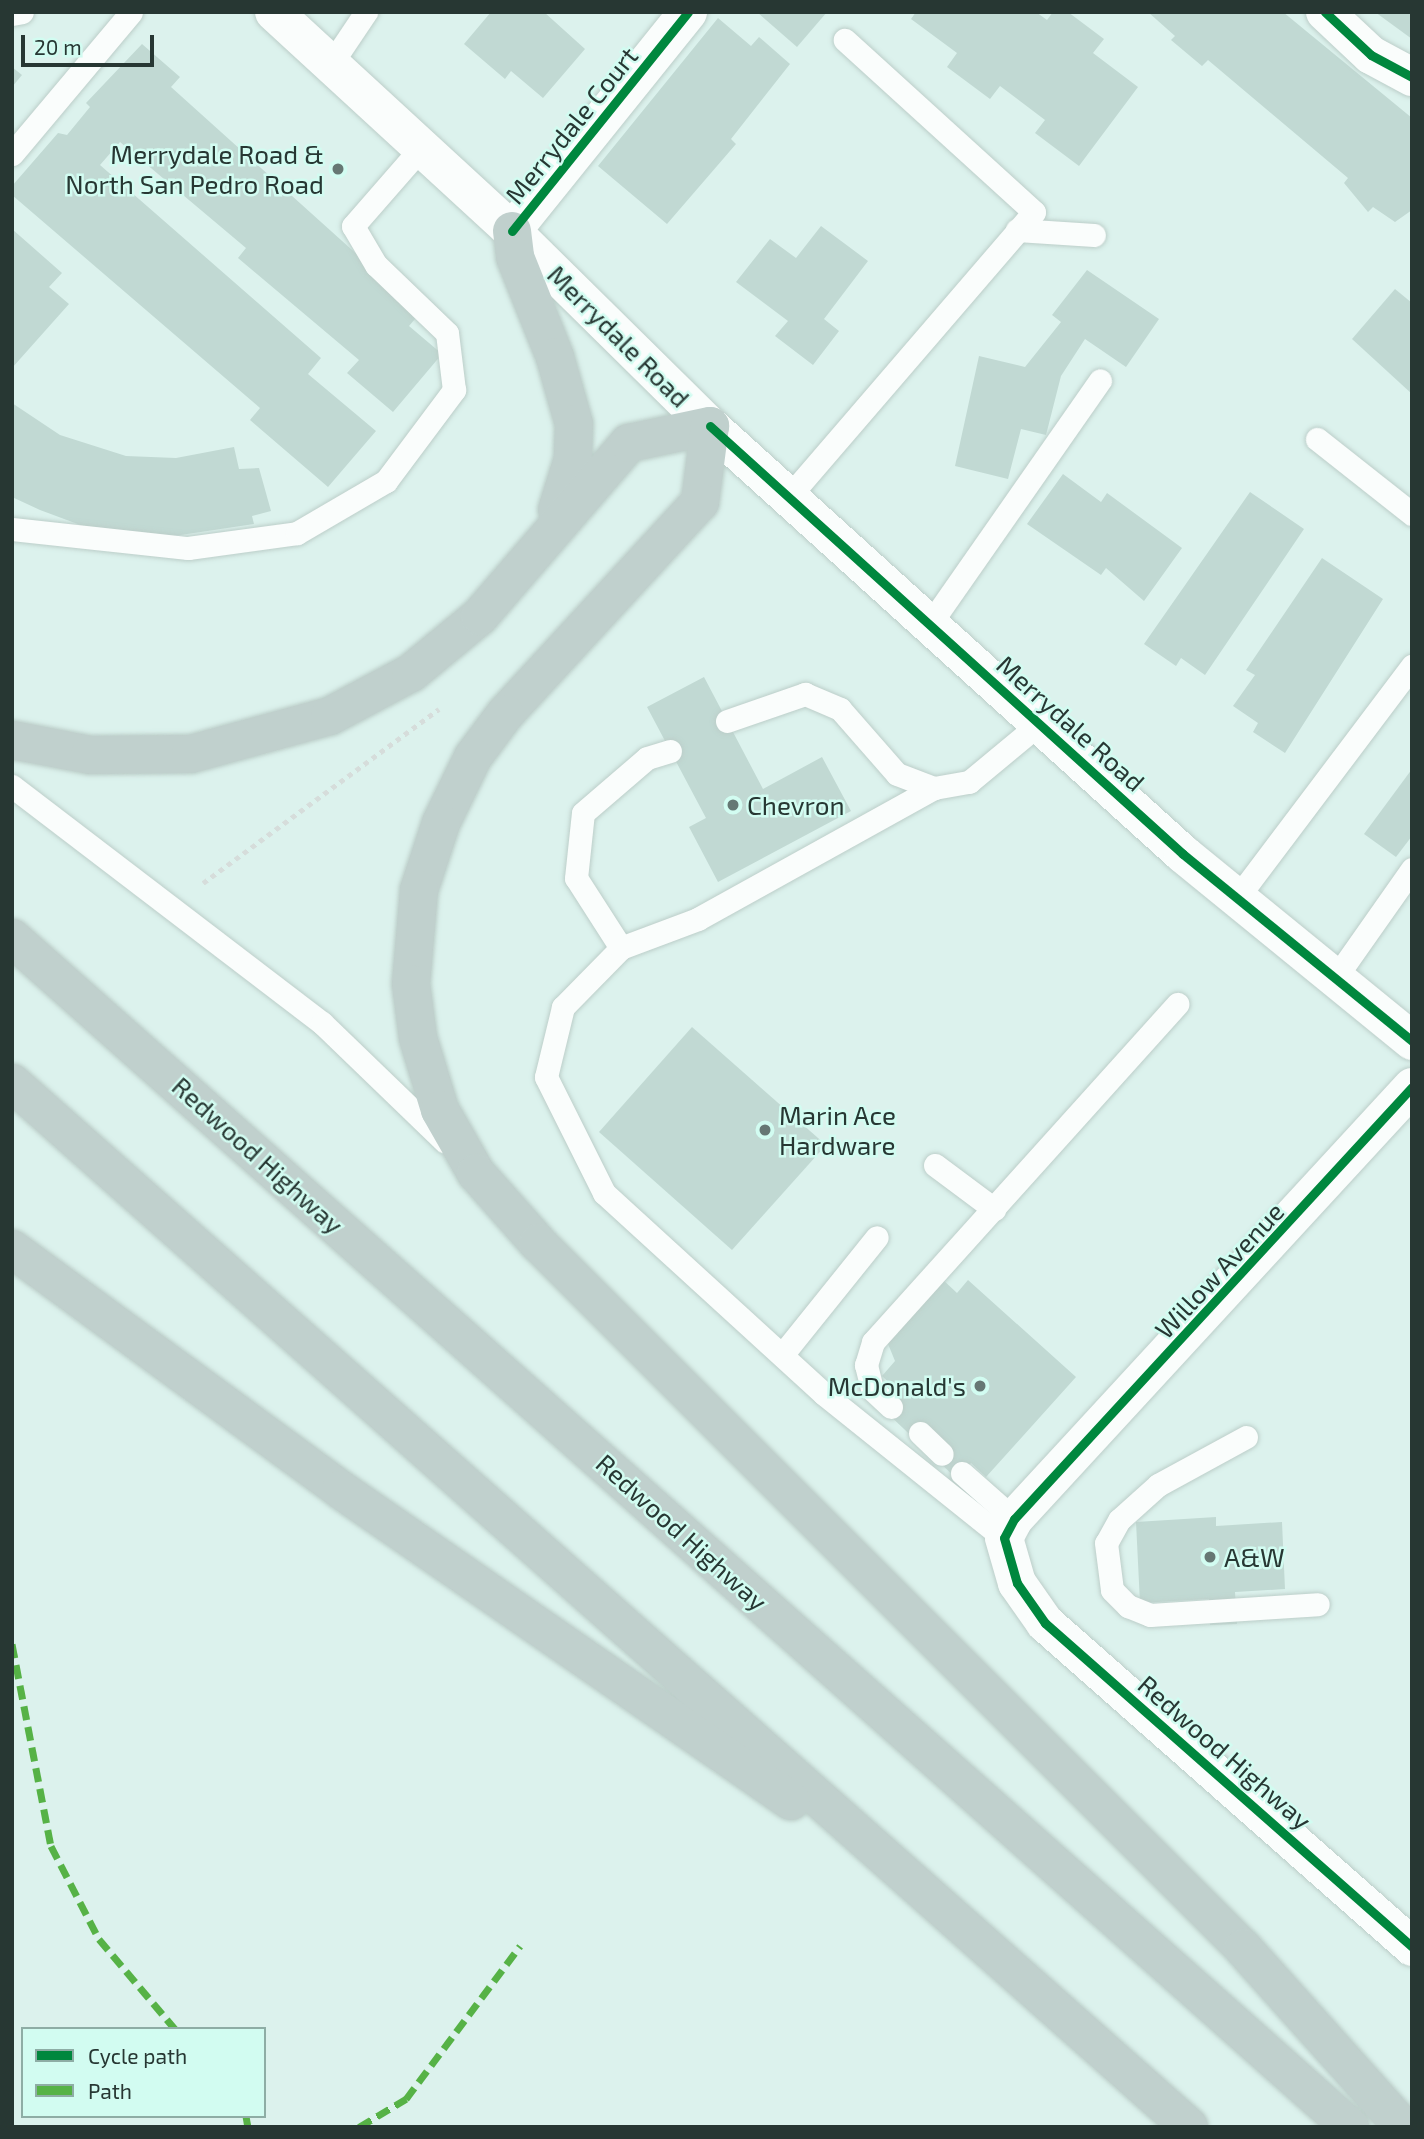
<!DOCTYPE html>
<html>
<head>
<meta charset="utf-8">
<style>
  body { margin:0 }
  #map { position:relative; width:1424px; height:2139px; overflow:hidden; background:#dcf2ed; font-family:"Exo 2",sans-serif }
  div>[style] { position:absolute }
  .building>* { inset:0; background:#c1d9d3 }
  .path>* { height:4.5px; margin-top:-2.25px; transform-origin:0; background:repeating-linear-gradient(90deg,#d6dddb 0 5px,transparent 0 10px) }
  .roads { filter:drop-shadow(0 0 2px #bccec9) drop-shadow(0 0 2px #bccec9) }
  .service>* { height:23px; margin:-11.5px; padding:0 11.5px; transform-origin:11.5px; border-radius:11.5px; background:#fafdfc }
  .minor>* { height:38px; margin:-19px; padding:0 19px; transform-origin:19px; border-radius:19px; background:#fafdfc }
  .secondary>* { height:38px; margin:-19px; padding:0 19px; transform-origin:19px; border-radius:19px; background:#fafdfc }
  .motorway>* { height:38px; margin:-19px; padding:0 19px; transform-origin:19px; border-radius:19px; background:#c0d0cd }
  .quiet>* { height:7px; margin-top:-3.5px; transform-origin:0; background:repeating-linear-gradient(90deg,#56b246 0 14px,transparent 0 21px) }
  .cycleway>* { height:9px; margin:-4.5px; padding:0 4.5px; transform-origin:4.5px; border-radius:4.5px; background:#00873e }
  .dots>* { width:19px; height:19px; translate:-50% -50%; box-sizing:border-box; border:4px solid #d2fcf1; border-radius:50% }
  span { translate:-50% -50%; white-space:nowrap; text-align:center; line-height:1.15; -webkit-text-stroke:5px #d2fcf1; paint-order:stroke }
  .street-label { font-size:26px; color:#273733 }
  .poi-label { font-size:26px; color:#273733 }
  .right { translate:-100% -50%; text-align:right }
  .left { translate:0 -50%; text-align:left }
  .frame { position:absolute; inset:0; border:14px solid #273733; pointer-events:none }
  .legend { position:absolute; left:21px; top:2027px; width:245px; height:91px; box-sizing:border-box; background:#d2fcf1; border:2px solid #8eada5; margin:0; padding:9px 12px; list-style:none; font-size:21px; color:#273733 }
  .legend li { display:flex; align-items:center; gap:14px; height:35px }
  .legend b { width:35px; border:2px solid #8eada5 }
  .scale { position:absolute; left:21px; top:35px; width:133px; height:32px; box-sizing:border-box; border:4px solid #273733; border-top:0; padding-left:9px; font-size:21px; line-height:24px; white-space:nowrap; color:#273733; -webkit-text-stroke:5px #d2fcf1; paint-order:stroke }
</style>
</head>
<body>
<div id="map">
  <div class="building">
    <i style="clip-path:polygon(491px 12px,544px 12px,585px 49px,543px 98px,511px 71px,505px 79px,464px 44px)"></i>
    <i style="clip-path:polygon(757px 12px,827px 12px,797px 47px)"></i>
    <i style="clip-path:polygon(916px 12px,1036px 12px,1047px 20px,1053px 12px,1068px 12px,1104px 39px,1093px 53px,1138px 87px,1079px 166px,1035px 133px,1045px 120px,1000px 86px,990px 99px,947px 67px,957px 53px,911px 19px)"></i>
    <i style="clip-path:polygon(1148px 12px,1283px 12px,1412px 118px,1412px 210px,1395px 222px,1373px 207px,1368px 212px,1344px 183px,1348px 178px,1208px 60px,1202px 66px,1171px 40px,1175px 36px)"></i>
    <i style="clip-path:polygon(1375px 12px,1412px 12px,1412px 39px)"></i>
    <i style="clip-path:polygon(718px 18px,751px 46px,759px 37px,790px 64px,731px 139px,736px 144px,667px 224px,598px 166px)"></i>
    <i style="clip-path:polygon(142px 44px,180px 77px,171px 87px,421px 312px,409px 326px,442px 354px,393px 412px,347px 373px,359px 360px,238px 258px,246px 248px,120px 142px,100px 165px,321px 358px,308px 374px,376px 431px,328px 487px,250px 420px,260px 408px,12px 195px,12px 186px,58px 133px,67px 135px,90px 107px,86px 103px)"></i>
    <i style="clip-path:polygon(12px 67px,22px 75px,12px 87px)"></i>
    <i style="clip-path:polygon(821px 226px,868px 261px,824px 319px,839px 331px,813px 365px,775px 336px,788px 321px,736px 282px,770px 239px,796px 258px)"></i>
    <i style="clip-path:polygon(12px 229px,62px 273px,49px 287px,69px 304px,12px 368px)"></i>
    <i style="clip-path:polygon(1087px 270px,1159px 319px,1126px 367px,1085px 339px,1061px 376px,1046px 435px,1021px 429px,1008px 479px,955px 466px,979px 356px,1025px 367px,1061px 322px,1052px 315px)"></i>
    <i style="clip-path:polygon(1395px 289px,1412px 303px,1412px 394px,1352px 339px)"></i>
    <i style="clip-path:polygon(12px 403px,60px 435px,126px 456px,176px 458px,234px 447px,239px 469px,259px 468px,271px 511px,252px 516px,254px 524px,174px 536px,83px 526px,40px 510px,12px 497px)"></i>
    <i style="clip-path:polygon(1063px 474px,1101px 502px,1107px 493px,1182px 548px,1144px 601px,1106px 568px,1101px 575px,1027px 524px)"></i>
    <i style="clip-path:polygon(1250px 492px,1304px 529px,1205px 675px,1181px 658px,1176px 666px,1144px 644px)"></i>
    <i style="clip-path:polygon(1322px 558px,1383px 599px,1285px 753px,1253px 732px,1258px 723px,1233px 706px,1255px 675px,1246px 670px)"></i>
    <i style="clip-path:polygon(704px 677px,763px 789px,822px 757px,851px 811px,718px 882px,689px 827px,706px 818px,647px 707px)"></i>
    <i style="clip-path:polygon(1412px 769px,1412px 836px,1396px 857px,1364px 834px)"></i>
    <i style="clip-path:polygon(692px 1027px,826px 1145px,732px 1250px,599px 1132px)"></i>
    <i style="clip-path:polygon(941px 1278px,957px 1293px,968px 1280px,1076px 1377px,986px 1477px,971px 1463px,957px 1479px,886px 1412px,902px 1395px,882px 1376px,895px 1361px,886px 1339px)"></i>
    <i style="clip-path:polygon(1216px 1517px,1216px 1526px,1282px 1522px,1285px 1589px,1235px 1592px,1237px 1624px,1210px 1625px,1209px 1599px,1140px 1603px,1136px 1522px)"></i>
  </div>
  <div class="path">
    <i style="left:203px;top:883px;width:293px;rotate:-36.4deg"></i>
  </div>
  <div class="roads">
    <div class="service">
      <i style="left:12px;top:14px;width:10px;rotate:-11deg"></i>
      <i style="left:331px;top:64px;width:63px;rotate:-56.1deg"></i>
      <i style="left:12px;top:154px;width:185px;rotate:-50deg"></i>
      <i style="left:1017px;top:230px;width:77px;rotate:3.7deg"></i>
      <i style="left:1317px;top:439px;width:121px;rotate:38.3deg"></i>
      <i style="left:786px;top:500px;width:380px;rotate:-49.3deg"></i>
      <i style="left:1034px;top:212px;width:256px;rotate:-137.7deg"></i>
      <i style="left:12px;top:529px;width:177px;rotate:6.2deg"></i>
      <i style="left:188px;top:548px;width:110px;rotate:-7.8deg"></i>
      <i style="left:297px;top:533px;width:103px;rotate:-30.3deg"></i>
      <i style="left:386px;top:481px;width:114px;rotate:-53.2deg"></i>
      <i style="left:454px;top:390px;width:57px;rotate:-97deg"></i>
      <i style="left:447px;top:333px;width:98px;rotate:-136.2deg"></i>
      <i style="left:376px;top:265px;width:45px;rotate:-120.5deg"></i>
      <i style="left:353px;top:226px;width:105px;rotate:-48.9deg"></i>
      <i style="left:930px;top:624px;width:297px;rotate:-55.1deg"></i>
      <i style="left:727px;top:721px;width:83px;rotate:-19.1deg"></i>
      <i style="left:805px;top:694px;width:38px;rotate:23deg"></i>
      <i style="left:840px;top:709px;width:86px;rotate:48.8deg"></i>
      <i style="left:897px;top:774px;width:40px;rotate:21deg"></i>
      <i style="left:934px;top:788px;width:36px;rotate:-10deg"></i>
      <i style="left:969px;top:782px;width:92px;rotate:-39.7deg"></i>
      <i style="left:12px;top:786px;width:390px;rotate:37.4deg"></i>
      <i style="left:322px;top:1023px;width:170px;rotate:44deg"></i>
      <i style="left:934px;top:788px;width:270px;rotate:151deg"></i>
      <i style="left:698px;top:919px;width:82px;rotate:159.4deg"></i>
      <i style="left:621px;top:948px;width:83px;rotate:134.5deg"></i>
      <i style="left:563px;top:1007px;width:72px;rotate:103.7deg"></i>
      <i style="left:546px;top:1077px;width:130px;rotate:63.4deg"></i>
      <i style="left:604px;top:1193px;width:298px;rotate:42.4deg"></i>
      <i style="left:824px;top:1394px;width:231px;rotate:38.7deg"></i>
      <i style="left:1237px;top:898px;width:291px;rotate:-53deg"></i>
      <i style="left:621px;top:948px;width:83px;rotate:-122.7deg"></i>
      <i style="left:576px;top:878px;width:65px;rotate:-83.9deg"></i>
      <i style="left:583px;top:813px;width:84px;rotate:-40.7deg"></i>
      <i style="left:647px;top:758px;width:24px;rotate:-17deg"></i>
      <i style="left:1336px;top:977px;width:132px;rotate:-54.9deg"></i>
      <i style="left:935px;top:1165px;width:74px;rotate:36.7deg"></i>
      <i style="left:782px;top:1355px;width:151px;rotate:-51.2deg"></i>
      <i style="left:891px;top:1407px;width:26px;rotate:-137deg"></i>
      <i style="left:872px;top:1389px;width:25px;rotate:-104deg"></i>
      <i style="left:866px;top:1365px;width:24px;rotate:-73deg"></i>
      <i style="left:873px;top:1342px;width:455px;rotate:-48deg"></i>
      <i style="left:920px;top:1433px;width:30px;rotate:44deg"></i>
      <i style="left:1246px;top:1437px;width:100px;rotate:151.4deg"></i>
      <i style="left:1158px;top:1485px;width:52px;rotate:138.1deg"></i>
      <i style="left:1119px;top:1520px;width:26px;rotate:119deg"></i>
      <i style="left:1106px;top:1543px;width:47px;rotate:82.7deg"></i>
      <i style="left:1112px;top:1590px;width:23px;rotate:45deg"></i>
      <i style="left:1128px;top:1606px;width:24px;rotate:22deg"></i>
      <i style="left:1150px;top:1615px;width:168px;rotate:-3.7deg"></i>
      <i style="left:962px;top:1473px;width:69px;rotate:41.5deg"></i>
    </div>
    <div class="minor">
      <i style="left:1325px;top:12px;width:63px;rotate:43.1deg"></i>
      <i style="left:1371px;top:55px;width:47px;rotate:28.2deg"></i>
      <i style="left:512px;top:231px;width:281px;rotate:-51.2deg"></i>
      <i style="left:710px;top:426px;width:638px;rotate:42.14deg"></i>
      <i style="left:1183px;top:854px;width:296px;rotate:39.2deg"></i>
      <i style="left:1412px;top:1087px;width:587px;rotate:132.65deg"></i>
      <i style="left:1014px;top:1519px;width:21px;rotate:118deg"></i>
      <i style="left:1004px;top:1538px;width:47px;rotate:73.9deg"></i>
      <i style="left:1017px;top:1583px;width:49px;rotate:55deg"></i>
      <i style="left:1045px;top:1623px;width:490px;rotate:41.4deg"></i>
    </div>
    <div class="secondary">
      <i style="left:274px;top:12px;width:323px;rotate:42.6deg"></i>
      <i style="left:512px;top:231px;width:278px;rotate:44.6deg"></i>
    </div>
    <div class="motorway">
      <i style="left:512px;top:231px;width:26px;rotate:83deg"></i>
      <i style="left:515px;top:257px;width:108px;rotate:68.2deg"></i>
      <i style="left:555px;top:357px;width:70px;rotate:74.2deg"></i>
      <i style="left:574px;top:424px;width:35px;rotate:92deg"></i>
      <i style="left:573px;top:459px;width:53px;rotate:107.4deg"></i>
      <i style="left:12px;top:740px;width:79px;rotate:10.9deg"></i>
      <i style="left:90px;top:755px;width:101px;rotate:-0.6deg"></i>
      <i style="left:191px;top:754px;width:144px;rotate:-15.3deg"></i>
      <i style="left:330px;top:716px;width:92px;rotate:-28deg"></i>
      <i style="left:411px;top:673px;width:89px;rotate:-39.6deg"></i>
      <i style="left:480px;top:616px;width:228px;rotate:-49.3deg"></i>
      <i style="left:629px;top:443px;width:83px;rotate:-11.9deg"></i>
      <i style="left:710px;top:426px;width:77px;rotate:97.5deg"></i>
      <i style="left:700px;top:502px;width:288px;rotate:132.6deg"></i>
      <i style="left:505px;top:714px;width:54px;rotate:126.7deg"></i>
      <i style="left:473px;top:757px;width:73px;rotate:115.9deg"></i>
      <i style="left:441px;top:823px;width:71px;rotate:108.2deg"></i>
      <i style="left:419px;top:890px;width:94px;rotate:94.9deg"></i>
      <i style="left:411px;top:984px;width:54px;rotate:82.6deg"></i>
      <i style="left:418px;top:1038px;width:75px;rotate:73deg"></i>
      <i style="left:440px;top:1110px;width:73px;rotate:60.3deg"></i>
      <i style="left:476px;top:1173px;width:94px;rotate:48.5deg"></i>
      <i style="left:538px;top:1243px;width:997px;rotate:45deg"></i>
      <i style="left:1243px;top:1948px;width:240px;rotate:48.2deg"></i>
      <i style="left:12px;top:938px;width:1790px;rotate:41.63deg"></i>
      <i style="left:12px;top:1083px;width:1573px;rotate:41.57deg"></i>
      <i style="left:12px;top:1249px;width:408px;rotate:36.2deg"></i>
      <i style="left:341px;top:1490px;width:547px;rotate:34.65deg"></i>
    </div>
  </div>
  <div class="quiet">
    <i style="left:12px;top:1644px;width:206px;rotate:79.1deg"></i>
    <i style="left:51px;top:1846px;width:105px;rotate:62.7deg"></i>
    <i style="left:99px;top:1939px;width:118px;rotate:49.8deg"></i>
    <i style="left:246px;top:2116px;width:11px;rotate:80deg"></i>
    <i style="left:359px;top:2127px;width:55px;rotate:-30.8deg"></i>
    <i style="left:406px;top:2099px;width:191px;rotate:-53.3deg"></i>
  </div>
  <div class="cycleway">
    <i style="left:1325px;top:12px;width:63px;rotate:43.1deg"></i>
    <i style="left:1371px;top:55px;width:47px;rotate:28.2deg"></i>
    <i style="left:512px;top:231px;width:281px;rotate:-51.2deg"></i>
    <i style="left:710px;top:426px;width:638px;rotate:42.14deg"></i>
    <i style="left:1183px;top:854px;width:296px;rotate:39.2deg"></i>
    <i style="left:1412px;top:1087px;width:587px;rotate:132.65deg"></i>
    <i style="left:1014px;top:1519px;width:21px;rotate:118deg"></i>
    <i style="left:1004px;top:1538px;width:47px;rotate:73.9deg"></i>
    <i style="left:1017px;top:1583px;width:49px;rotate:55deg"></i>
    <i style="left:1045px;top:1623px;width:490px;rotate:41.4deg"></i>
  </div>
  <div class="dots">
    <i style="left:338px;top:169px;background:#667874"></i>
    <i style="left:733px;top:805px;background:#667874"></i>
    <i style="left:765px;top:1130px;background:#667874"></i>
    <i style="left:980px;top:1386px;background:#667874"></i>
    <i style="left:1210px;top:1557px;background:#667874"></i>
  </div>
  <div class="street-label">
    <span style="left:571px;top:125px;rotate:-51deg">Merrydale Court</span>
    <span style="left:619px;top:336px;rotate:45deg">Merrydale Road</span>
    <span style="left:1071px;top:723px;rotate:42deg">Merrydale Road</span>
    <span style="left:258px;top:1155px;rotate:42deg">Redwood Highway</span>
    <span style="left:1219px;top:1270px;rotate:-47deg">Willow Avenue</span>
    <span style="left:682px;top:1532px;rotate:42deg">Redwood Highway</span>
    <span style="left:1225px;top:1752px;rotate:41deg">Redwood Highway</span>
  </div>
  <div class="poi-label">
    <span class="right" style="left:324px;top:169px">Merrydale Road &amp;<br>North San Pedro Road</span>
    <span class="left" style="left:747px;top:805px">Chevron</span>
    <span class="left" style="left:779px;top:1130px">Marin Ace<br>Hardware</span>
    <span class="right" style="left:966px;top:1386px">McDonald's</span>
    <span class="left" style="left:1224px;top:1557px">A&amp;W</span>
  </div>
  <div class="frame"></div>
  <ul class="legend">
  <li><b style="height:9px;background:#00873e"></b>Cycle path</li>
  <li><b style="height:9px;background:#56b246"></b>Path</li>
  </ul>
  <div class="scale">20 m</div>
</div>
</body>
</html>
